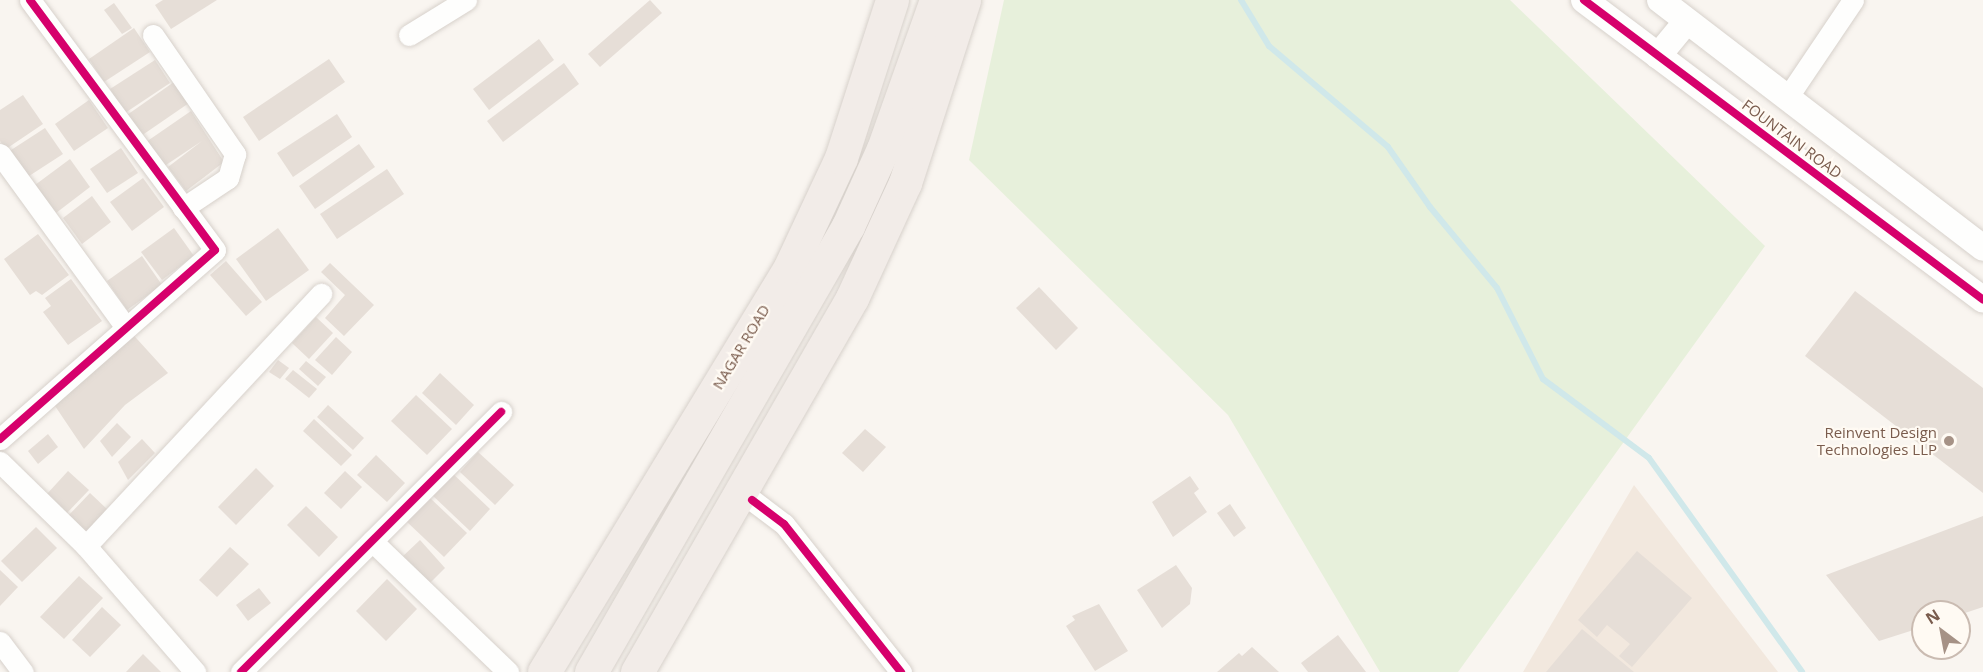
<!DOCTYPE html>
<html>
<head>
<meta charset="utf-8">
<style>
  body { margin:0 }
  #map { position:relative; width:1983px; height:672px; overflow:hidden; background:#f9f5f0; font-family:"Open Sans",sans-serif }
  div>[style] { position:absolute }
  .residential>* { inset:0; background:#f2e8de }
  .green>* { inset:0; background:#e7f0db }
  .stream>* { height:6px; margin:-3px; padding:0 3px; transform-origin:3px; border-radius:3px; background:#d0e8ea }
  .building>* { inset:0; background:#e6ded7 }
  .roads { filter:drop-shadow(0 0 2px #d7d1cb) drop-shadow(0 0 2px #d7d1cb) }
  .minor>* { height:21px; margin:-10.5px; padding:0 10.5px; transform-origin:10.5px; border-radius:10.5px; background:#fefefd }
  .tertiary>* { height:26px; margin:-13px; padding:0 13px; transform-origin:13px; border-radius:13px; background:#fefefd }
  .trunk>* { height:33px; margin:-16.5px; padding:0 16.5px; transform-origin:16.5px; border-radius:16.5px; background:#f2ece8 }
  .cycleway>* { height:8px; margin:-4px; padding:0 4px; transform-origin:4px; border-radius:4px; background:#d6006c }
  .dots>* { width:16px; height:16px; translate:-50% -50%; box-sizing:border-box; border:3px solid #fffaf3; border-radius:50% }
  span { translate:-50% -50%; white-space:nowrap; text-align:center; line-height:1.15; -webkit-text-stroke:4.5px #fffaf3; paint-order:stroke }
  .street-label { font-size:15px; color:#7a5c4d }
  .poi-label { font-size:15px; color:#7a5c4d }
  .right { translate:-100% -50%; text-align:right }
  .north { position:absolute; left:1911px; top:600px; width:60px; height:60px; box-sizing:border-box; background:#fffaf3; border:2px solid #cabbb1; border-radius:50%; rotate:328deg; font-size:16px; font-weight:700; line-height:24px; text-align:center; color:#7a5c4d }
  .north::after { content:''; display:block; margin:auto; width:21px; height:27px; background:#a69286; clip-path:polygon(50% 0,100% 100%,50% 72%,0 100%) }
</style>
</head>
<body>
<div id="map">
  <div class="residential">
    <i style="clip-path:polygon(1634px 485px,1778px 672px,1523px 672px)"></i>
  </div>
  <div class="green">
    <i style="clip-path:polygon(1004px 0,1510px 0,1765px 246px,1458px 672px,1380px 672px,1228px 415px,969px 160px)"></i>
  </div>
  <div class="stream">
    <i style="left:1241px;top:0;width:54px;rotate:58.7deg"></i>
    <i style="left:1269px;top:46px;width:156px;rotate:40.3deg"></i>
    <i style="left:1388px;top:147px;width:73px;rotate:55deg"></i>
    <i style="left:1430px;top:207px;width:105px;rotate:50.4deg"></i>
    <i style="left:1497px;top:288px;width:102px;rotate:63.2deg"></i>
    <i style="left:1543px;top:379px;width:132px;rotate:36.7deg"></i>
    <i style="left:1649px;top:458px;width:263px;rotate:54.4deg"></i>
  </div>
  <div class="building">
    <i style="clip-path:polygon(163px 0,217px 0,171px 29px,155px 5px)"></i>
    <i style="clip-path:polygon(650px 0,662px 13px,600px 67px,588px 54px)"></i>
    <i style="clip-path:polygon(114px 3px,132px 28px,122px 34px,104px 10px)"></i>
    <i style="clip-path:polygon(134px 28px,150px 52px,104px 82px,89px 59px)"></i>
    <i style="clip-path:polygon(539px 39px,554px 60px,489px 110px,473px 89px)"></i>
    <i style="clip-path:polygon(329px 59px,345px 82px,259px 141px,243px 117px)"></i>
    <i style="clip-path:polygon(155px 60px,170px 83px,125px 113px,110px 89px)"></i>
    <i style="clip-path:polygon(564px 63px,579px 84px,503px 142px,487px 121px)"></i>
    <i style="clip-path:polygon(174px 82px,189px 103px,141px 136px,127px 115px)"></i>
    <i style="clip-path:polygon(23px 95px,43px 124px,6px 149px,0 141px,0 110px)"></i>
    <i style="clip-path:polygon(89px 100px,108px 128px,74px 151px,55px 124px)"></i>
    <i style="clip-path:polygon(191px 111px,224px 162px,186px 191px,168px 167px,202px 141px,163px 167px,146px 142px)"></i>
    <i style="clip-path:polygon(337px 114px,352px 137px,293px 177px,277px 153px)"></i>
    <i style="clip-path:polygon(45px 128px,63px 154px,26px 178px,8px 152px)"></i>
    <i style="clip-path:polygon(359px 144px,375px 167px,315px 209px,299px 186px)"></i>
    <i style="clip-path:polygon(121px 148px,138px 173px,107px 193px,90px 169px)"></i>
    <i style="clip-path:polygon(70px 159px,90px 187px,56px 213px,35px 185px)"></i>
    <i style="clip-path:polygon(387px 169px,404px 194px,337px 239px,320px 214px)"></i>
    <i style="clip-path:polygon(143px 178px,164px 207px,132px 231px,110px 202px)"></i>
    <i style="clip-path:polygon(92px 196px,111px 222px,82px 244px,63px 218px)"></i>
    <i style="clip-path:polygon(174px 228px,194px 256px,162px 280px,141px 252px)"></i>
    <i style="clip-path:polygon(278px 228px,309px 270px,266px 301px,236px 259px)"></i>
    <i style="clip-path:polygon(38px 234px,69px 275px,42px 295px,36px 291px,30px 295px,4px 259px)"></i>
    <i style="clip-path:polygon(142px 256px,162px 285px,127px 310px,107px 281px)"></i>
    <i style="clip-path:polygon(226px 261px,262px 302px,246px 316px,210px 275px)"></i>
    <i style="clip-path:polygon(330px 263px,374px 305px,344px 336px,325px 318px,345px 295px,321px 272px)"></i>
    <i style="clip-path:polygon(71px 279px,102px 321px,68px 345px,43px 312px,51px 306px,45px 298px)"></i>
    <i style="clip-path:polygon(1039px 287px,1078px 328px,1056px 350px,1016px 308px)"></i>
    <i style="clip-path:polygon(1855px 291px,1983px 388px,1983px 493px,1805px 356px)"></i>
    <i style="clip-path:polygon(316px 317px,333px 333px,309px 359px,292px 343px)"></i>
    <i style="clip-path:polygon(127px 328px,168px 373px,125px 405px,84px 449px,53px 403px)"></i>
    <i style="clip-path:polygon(336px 337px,352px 352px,332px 375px,315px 360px)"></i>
    <i style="clip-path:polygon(278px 360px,289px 368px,280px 379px,269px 372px)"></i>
    <i style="clip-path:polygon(306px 361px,326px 377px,318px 386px,299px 369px)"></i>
    <i style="clip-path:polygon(293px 370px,317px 389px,309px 398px,285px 379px)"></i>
    <i style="clip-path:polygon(440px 373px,474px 405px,456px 425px,422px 393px)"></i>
    <i style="clip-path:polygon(416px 395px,452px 429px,427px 455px,391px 421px)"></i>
    <i style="clip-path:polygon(328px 405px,364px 438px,353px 450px,317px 417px)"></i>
    <i style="clip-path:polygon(314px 419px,352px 455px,341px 466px,303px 431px)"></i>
    <i style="clip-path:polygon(117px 423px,131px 437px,112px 457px,100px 441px)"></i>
    <i style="clip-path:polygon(865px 429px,886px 447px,863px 472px,842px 453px)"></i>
    <i style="clip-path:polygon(48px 434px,58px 447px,38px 464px,28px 451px)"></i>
    <i style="clip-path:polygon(142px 439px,155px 453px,128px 480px,118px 462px)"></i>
    <i style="clip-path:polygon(478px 452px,514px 485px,495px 505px,460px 472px)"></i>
    <i style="clip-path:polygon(376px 455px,405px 483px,387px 502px,357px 475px)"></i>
    <i style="clip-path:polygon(256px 468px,274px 486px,236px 525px,218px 507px)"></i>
    <i style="clip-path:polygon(68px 471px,89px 490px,66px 514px,46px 495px)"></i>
    <i style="clip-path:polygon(345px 471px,362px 487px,341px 509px,324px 493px)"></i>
    <i style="clip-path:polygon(450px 471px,490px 509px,470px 531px,430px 493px)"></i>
    <i style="clip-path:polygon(1190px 476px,1199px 489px,1194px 493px,1207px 512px,1173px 537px,1152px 502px)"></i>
    <i style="clip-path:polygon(90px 493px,108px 510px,86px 533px,68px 516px)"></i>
    <i style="clip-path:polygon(429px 497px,467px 533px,444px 557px,406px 521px)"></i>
    <i style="clip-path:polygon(1230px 504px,1246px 528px,1234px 537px,1217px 513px)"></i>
    <i style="clip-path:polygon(306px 506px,338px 537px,319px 557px,287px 525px)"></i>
    <i style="clip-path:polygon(1983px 516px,1983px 607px,1959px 615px,1923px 612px,1923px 627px,1879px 641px,1826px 575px)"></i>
    <i style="clip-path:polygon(36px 527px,57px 548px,22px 582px,1px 561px)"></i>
    <i style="clip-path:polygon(420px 540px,445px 568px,428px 585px,401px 558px)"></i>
    <i style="clip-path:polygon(230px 547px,249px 564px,217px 597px,199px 580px)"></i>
    <i style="clip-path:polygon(1637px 551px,1692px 598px,1632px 667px,1619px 656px,1630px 644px,1607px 625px,1597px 637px,1578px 620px)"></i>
    <i style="clip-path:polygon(1176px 565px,1192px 588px,1190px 604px,1162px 628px,1137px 590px)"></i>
    <i style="clip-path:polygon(0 570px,18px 587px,0 606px)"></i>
    <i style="clip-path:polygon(79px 576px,103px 598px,64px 639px,40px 617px)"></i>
    <i style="clip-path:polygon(387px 579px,417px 609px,386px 641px,356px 611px)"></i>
    <i style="clip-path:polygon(259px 588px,271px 603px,248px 621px,236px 605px)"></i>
    <i style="clip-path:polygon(1099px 604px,1128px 651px,1095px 671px,1066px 626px,1075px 620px,1072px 616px)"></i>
    <i style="clip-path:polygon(102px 607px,121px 625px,90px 657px,72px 640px)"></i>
    <i style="clip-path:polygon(1582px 629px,1634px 672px,1546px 672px)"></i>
    <i style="clip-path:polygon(1338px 635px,1366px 672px,1308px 672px,1301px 663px)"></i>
    <i style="clip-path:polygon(1252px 647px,1279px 672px,1217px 672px,1239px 653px,1242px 656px)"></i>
    <i style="clip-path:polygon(143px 654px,161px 672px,126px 672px)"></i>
  </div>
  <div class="roads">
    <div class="minor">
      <i style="left:153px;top:35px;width:145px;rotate:55.4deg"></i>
      <i style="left:235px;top:154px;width:25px;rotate:106deg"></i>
      <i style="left:228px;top:178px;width:54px;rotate:146.3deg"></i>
      <i style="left:409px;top:35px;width:67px;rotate:-31.6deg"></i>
      <i style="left:1787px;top:98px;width:118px;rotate:-56deg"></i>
      <i style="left:0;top:154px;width:213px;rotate:54deg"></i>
      <i style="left:0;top:439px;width:286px;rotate:-41.3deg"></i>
      <i style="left:215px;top:250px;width:311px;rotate:-126.5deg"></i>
      <i style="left:0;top:462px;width:120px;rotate:44.3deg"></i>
      <i style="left:86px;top:546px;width:167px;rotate:49.1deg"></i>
      <i style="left:752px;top:500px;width:40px;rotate:37deg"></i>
      <i style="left:784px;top:524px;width:189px;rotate:51.7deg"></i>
      <i style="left:372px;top:541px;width:189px;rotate:43.9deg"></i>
      <i style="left:86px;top:546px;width:345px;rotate:-47deg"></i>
      <i style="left:0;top:642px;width:38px;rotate:53deg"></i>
      <i style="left:241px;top:672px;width:368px;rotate:-45deg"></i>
    </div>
    <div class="tertiary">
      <i style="left:1584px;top:0;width:499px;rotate:36.9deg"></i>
      <i style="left:1660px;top:0;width:407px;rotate:37.5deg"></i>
      <i style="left:1658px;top:56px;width:45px;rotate:-50.4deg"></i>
    </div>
    <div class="trunk">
      <i style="left:544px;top:672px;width:474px;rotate:-58.7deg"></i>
      <i style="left:790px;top:267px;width:120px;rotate:-64.9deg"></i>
      <i style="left:841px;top:158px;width:166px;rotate:-72.1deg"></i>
      <i style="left:591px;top:672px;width:515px;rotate:-60.05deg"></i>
      <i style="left:848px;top:226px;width:85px;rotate:-65.6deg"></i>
      <i style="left:883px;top:149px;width:158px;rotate:-70.4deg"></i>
      <i style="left:637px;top:672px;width:431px;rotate:-60.1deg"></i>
      <i style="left:852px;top:298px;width:127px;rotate:-65.3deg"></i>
      <i style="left:905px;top:183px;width:192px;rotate:-72.1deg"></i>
    </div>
  </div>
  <div class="cycleway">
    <i style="left:1584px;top:0;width:499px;rotate:36.9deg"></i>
    <i style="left:0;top:439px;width:286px;rotate:-41.3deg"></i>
    <i style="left:215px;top:250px;width:311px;rotate:-126.5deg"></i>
    <i style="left:752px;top:500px;width:40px;rotate:37deg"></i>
    <i style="left:784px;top:524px;width:189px;rotate:51.7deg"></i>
    <i style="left:241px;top:672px;width:368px;rotate:-45deg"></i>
  </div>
  <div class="dots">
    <i style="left:1949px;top:441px;background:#a69286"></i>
  </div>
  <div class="street-label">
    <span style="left:1792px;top:139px;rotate:37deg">FOUNTAIN ROAD</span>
    <span style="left:741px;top:347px;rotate:-59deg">NAGAR ROAD</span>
  </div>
  <div class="poi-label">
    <span class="right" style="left:1937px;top:441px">Reinvent Design<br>Technologies LLP</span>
  </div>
  <div class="north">N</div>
</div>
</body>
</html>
